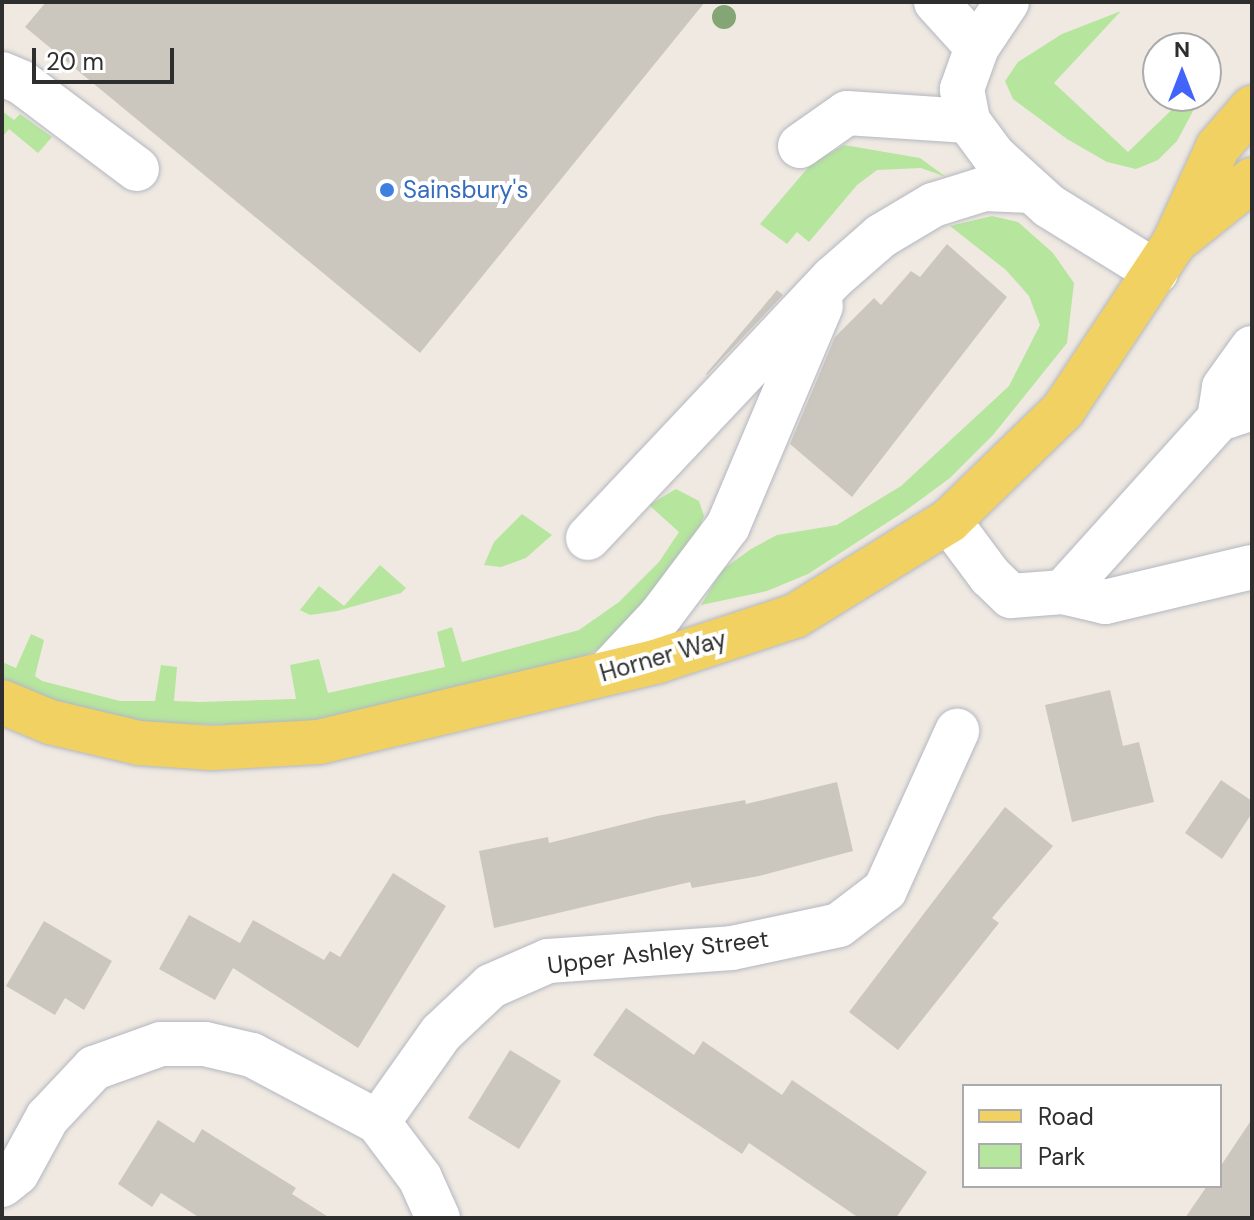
<!DOCTYPE html>
<html>
<head>
<meta charset="utf-8">
<style>
  body { margin:0 }
  #map { position:relative; width:1254px; height:1220px; overflow:hidden; background:#efe9e1; font-family:"DM Sans",sans-serif }
  div>[style] { position:absolute }
  .green>* { inset:0; background:#b6e59e }
  .building>* { inset:0; background:#cbc7bf }
  .roads { filter:drop-shadow(0 0 2px #b4b7c1) drop-shadow(0 0 2px #b4b7c1) }
  .minor>* { height:44px; margin:-22px; padding:0 22px; transform-origin:22px; border-radius:22px; background:#fff }
  .major>* { height:44px; margin:-22px; padding:0 22px; transform-origin:22px; border-radius:22px; background:#f2d163 }
  .trees>* { width:24px; height:24px; margin:-12px; border-radius:50%; background:#84a574 }
  .dots>* { width:22px; height:22px; translate:-50% -50%; box-sizing:border-box; border:4px solid #fff; border-radius:50% }
  span { translate:-50% -50%; white-space:nowrap; text-align:center; line-height:1.15; -webkit-text-stroke:8px #fff; paint-order:stroke }
  .shop-label { font-size:24px; color:#366cbe }
  .left { translate:0 -50%; text-align:left }
  .street-label { font-size:24px; color:#2e2e2e }
  .frame { position:absolute; inset:0; border:4px solid #2e2e2e; pointer-events:none }
  .legend { position:absolute; left:962px; top:1084px; width:260px; height:104px; box-sizing:border-box; background:#fff; border:2px solid #ababab; margin:0; padding:10px 14px; list-style:none; font-size:24px; color:#2e2e2e }
  .legend li { display:flex; align-items:center; gap:16px; height:40px }
  .legend b { width:40px; border:2px solid #ababab }
  .north { position:absolute; left:1142px; top:32px; width:80px; height:80px; box-sizing:border-box; background:#fff; border:2px solid #ababab; border-radius:50%; rotate:0deg; font-size:22px; font-weight:700; line-height:32px; text-align:center; color:#2e2e2e }
  .north::after { content:''; display:block; margin:auto; width:28px; height:36px; background:#4264fb; clip-path:polygon(50% 0,100% 100%,50% 72%,0 100%) }
  .scale { position:absolute; left:32px; top:48px; width:142px; height:36px; box-sizing:border-box; border:4px solid #2e2e2e; border-top:0; padding-left:10px; font-size:24px; line-height:28px; white-space:nowrap; color:#2e2e2e; -webkit-text-stroke:6px #fff; paint-order:stroke }
</style>
</head>
<body>
<div id="map">
  <div class="green">
    <i style="clip-path:polygon(1121px 11px,1054px 83px,1128px 152px,1186px 96px,1201px 96px,1177px 141px,1158px 160px,1136px 169px,1107px 162px,1067px 139px,1013px 99px,1005px 81px,1018px 62px,1062px 34px)"></i>
    <i style="clip-path:polygon(2px 111px,14px 120px,20px 114px,52px 137px,38px 153px,9px 129px,2px 137px)"></i>
    <i style="clip-path:polygon(844px 145px,920px 158px,946px 177px,921px 168px,877px 170px,857px 185px,809px 242px,797px 232px,787px 244px,760px 224px,811px 164px)"></i>
    <i style="clip-path:polygon(992px 216px,1018px 222px,1053px 253px,1074px 283px,1067px 343px,993px 435px,950px 478px,905px 511px,808px 574px,767px 591px,701px 605px,722px 570px,751px 549px,777px 535px,837px 525px,901px 486px,1009px 386px,1040px 325px,1029px 296px,1006px 270px,950px 226px)"></i>
    <i style="clip-path:polygon(676px 489px,699px 501px,704px 516px,691px 549px,606px 645px,576px 661px,323px 721px,271px 725px,143px 724px,2px 688px,2px 662px,16px 668px,31px 634px,44px 640px,35px 676px,42px 681px,120px 701px,155px 701px,161px 665px,177px 667px,174px 701px,199px 702px,296px 699px,290px 665px,319px 659px,328px 693px,445px 667px,437px 632px,452px 627px,462px 662px,579px 630px,619px 602px,659px 562px,679px 532px,649px 505px)"></i>
    <i style="clip-path:polygon(522px 514px,552px 535px,526px 558px,501px 567px,484px 565px,494px 542px)"></i>
    <i style="clip-path:polygon(380px 565px,406px 588px,401px 593px,337px 611px,310px 615px,300px 610px,319px 586px,344px 606px)"></i>
  </div>
  <div class="building">
    <i style="clip-path:polygon(46px 2px,705px 2px,420px 353px,25px 27px)"></i>
    <i style="clip-path:polygon(947px 244px,1007px 297px,852px 497px,790px 444px,835px 337px,874px 298px,881px 305px,911px 271px,920px 277px)"></i>
    <i style="clip-path:polygon(777px 290px,783px 295px,707px 375px,706px 374px)"></i>
    <i style="clip-path:polygon(1110px 690px,1123px 746px,1139px 742px,1154px 802px,1072px 822px,1045px 705px)"></i>
    <i style="clip-path:polygon(1221px 780px,1252px 801px,1252px 813px,1222px 859px,1185px 833px)"></i>
    <i style="clip-path:polygon(837px 782px,853px 851px,759px 876px,692px 888px,690px 882px,494px 928px,479px 851px,548px 837px,549px 843px,657px 816px,745px 800px,746px 804px)"></i>
    <i style="clip-path:polygon(1005px 807px,1053px 846px,992px 918px,999px 923px,898px 1050px,849px 1012px)"></i>
    <i style="clip-path:polygon(393px 873px,446px 906px,358px 1048px,233px 968px,215px 1000px,159px 969px,189px 915px,240px 943px,253px 920px,324px 960px,330px 951px,340px 957px)"></i>
    <i style="clip-path:polygon(44px 921px,112px 961px,84px 1010px,65px 998px,55px 1015px,6px 986px)"></i>
    <i style="clip-path:polygon(626px 1008px,694px 1055px,703px 1041px,782px 1095px,792px 1080px,927px 1172px,896px 1218px,859px 1218px,749px 1143px,742px 1154px,593px 1055px)"></i>
    <i style="clip-path:polygon(510px 1050px,561px 1081px,519px 1149px,468px 1118px)"></i>
    <i style="clip-path:polygon(1252px 1119px,1252px 1218px,1185px 1218px,1207px 1186px,1220px 1186px,1220px 1167px)"></i>
    <i style="clip-path:polygon(158px 1120px,194px 1143px,202px 1129px,296px 1188px,292px 1194px,330px 1218px,200px 1218px,161px 1193px,152px 1207px,118px 1184px)"></i>
  </div>
  <div class="roads">
    <div class="minor">
      <i style="left:936px;top:2px;width:61px;rotate:47.7deg"></i>
      <i style="left:1007px;top:2px;width:54px;rotate:123.7deg"></i>
      <i style="left:977px;top:47px;width:45px;rotate:109.7deg"></i>
      <i style="left:962px;top:89px;width:33px;rotate:79deg"></i>
      <i style="left:968px;top:121px;width:44px;rotate:53.4deg"></i>
      <i style="left:994px;top:156px;width:74px;rotate:42.3deg"></i>
      <i style="left:1049px;top:206px;width:126px;rotate:31.7deg"></i>
      <i style="left:2px;top:74px;width:21px;rotate:23deg"></i>
      <i style="left:21px;top:82px;width:145px;rotate:36.9deg"></i>
      <i style="left:800px;top:146px;width:57px;rotate:-35.1deg"></i>
      <i style="left:847px;top:113px;width:121px;rotate:3.8deg"></i>
      <i style="left:1219px;top:419px;width:32px;rotate:-81deg"></i>
      <i style="left:1224px;top:387px;width:48px;rotate:-54.3deg"></i>
      <i style="left:949px;top:521px;width:69px;rotate:53.3deg"></i>
      <i style="left:990px;top:576px;width:29px;rotate:44deg"></i>
      <i style="left:1011px;top:596px;width:52px;rotate:-4.4deg"></i>
      <i style="left:1063px;top:592px;width:233px;rotate:-48deg"></i>
      <i style="left:1219px;top:419px;width:35px;rotate:-18deg"></i>
      <i style="left:588px;top:538px;width:357px;rotate:-46.7deg"></i>
      <i style="left:833px;top:278px;width:64px;rotate:-41.2deg"></i>
      <i style="left:881px;top:236px;width:61px;rotate:-30.8deg"></i>
      <i style="left:933px;top:205px;width:53px;rotate:-17.4deg"></i>
      <i style="left:984px;top:189px;width:48px;rotate:2.4deg"></i>
      <i style="left:1063px;top:592px;width:43px;rotate:13.4deg"></i>
      <i style="left:1105px;top:602px;width:151px;rotate:-13.4deg"></i>
      <i style="left:607px;top:673px;width:79px;rotate:-47deg"></i>
      <i style="left:661px;top:615px;width:111px;rotate:-53deg"></i>
      <i style="left:728px;top:526px;width:239px;rotate:-67.1deg"></i>
      <i style="left:378px;top:1122px;width:109px;rotate:-54.7deg"></i>
      <i style="left:441px;top:1033px;width:69px;rotate:-43.2deg"></i>
      <i style="left:491px;top:986px;width:62px;rotate:-23.7deg"></i>
      <i style="left:548px;top:961px;width:184px;rotate:-4deg"></i>
      <i style="left:732px;top:948px;width:109px;rotate:-12.1deg"></i>
      <i style="left:839px;top:925px;width:58px;rotate:-37.3deg"></i>
      <i style="left:885px;top:890px;width:175px;rotate:-65.6deg"></i>
      <i style="left:2px;top:1185px;width:19px;rotate:-39deg"></i>
      <i style="left:17px;top:1173px;width:63px;rotate:-61.4deg"></i>
      <i style="left:47px;top:1118px;width:69px;rotate:-46.8deg"></i>
      <i style="left:94px;top:1068px;width:71px;rotate:-19.7deg"></i>
      <i style="left:161px;top:1044px;width:44px"></i>
      <i style="left:205px;top:1044px;width:48px;rotate:13.2deg"></i>
      <i style="left:252px;top:1055px;width:143px;rotate:28deg"></i>
      <i style="left:378px;top:1122px;width:70px;rotate:53.1deg"></i>
      <i style="left:420px;top:1178px;width:44px;rotate:65.8deg"></i>
    </div>
    <div class="major">
      <i style="left:1182px;top:236px;width:90px;rotate:-38.7deg"></i>
      <i style="left:2px;top:702px;width:52px;rotate:22.6deg"></i>
      <i style="left:50px;top:722px;width:91px;rotate:13.3deg"></i>
      <i style="left:139px;top:743px;width:73px;rotate:3.9deg"></i>
      <i style="left:212px;top:748px;width:107px;rotate:-3.2deg"></i>
      <i style="left:319px;top:742px;width:349px;rotate:-13.4deg"></i>
      <i style="left:658px;top:661px;width:144px;rotate:-18.2deg"></i>
      <i style="left:795px;top:616px;width:181px;rotate:-31.7deg"></i>
      <i style="left:949px;top:521px;width:159px;rotate:-44.2deg"></i>
      <i style="left:1063px;top:410px;width:201px;rotate:-56.4deg"></i>
      <i style="left:1174px;top:243px;width:106px;rotate:-65.4deg"></i>
      <i style="left:1218px;top:147px;width:52px;rotate:-48.9deg"></i>
    </div>
  </div>
  <div class="trees">
    <i style="left:724px;top:17px"></i>
  </div>
  <div class="dots">
    <i style="left:387px;top:190px;background:#3f7fe0"></i>
  </div>
  <div class="shop-label">
    <span class="left" style="left:403px;top:190px">Sainsbury's</span>
  </div>
  <div class="street-label">
    <span style="left:663px;top:656px;rotate:-16deg">Horner Way</span>
    <span style="left:658px;top:952px;rotate:-7deg">Upper Ashley Street</span>
  </div>
  <div class="frame"></div>
  <ul class="legend">
  <li><b style="height:10px;background:#f2d163"></b>Road</li>
  <li><b style="height:22px;background:#b6e59e"></b>Park</li>
  </ul>
  <div class="north">N</div>
  <div class="scale">20 m</div>
</div>
</body>
</html>
